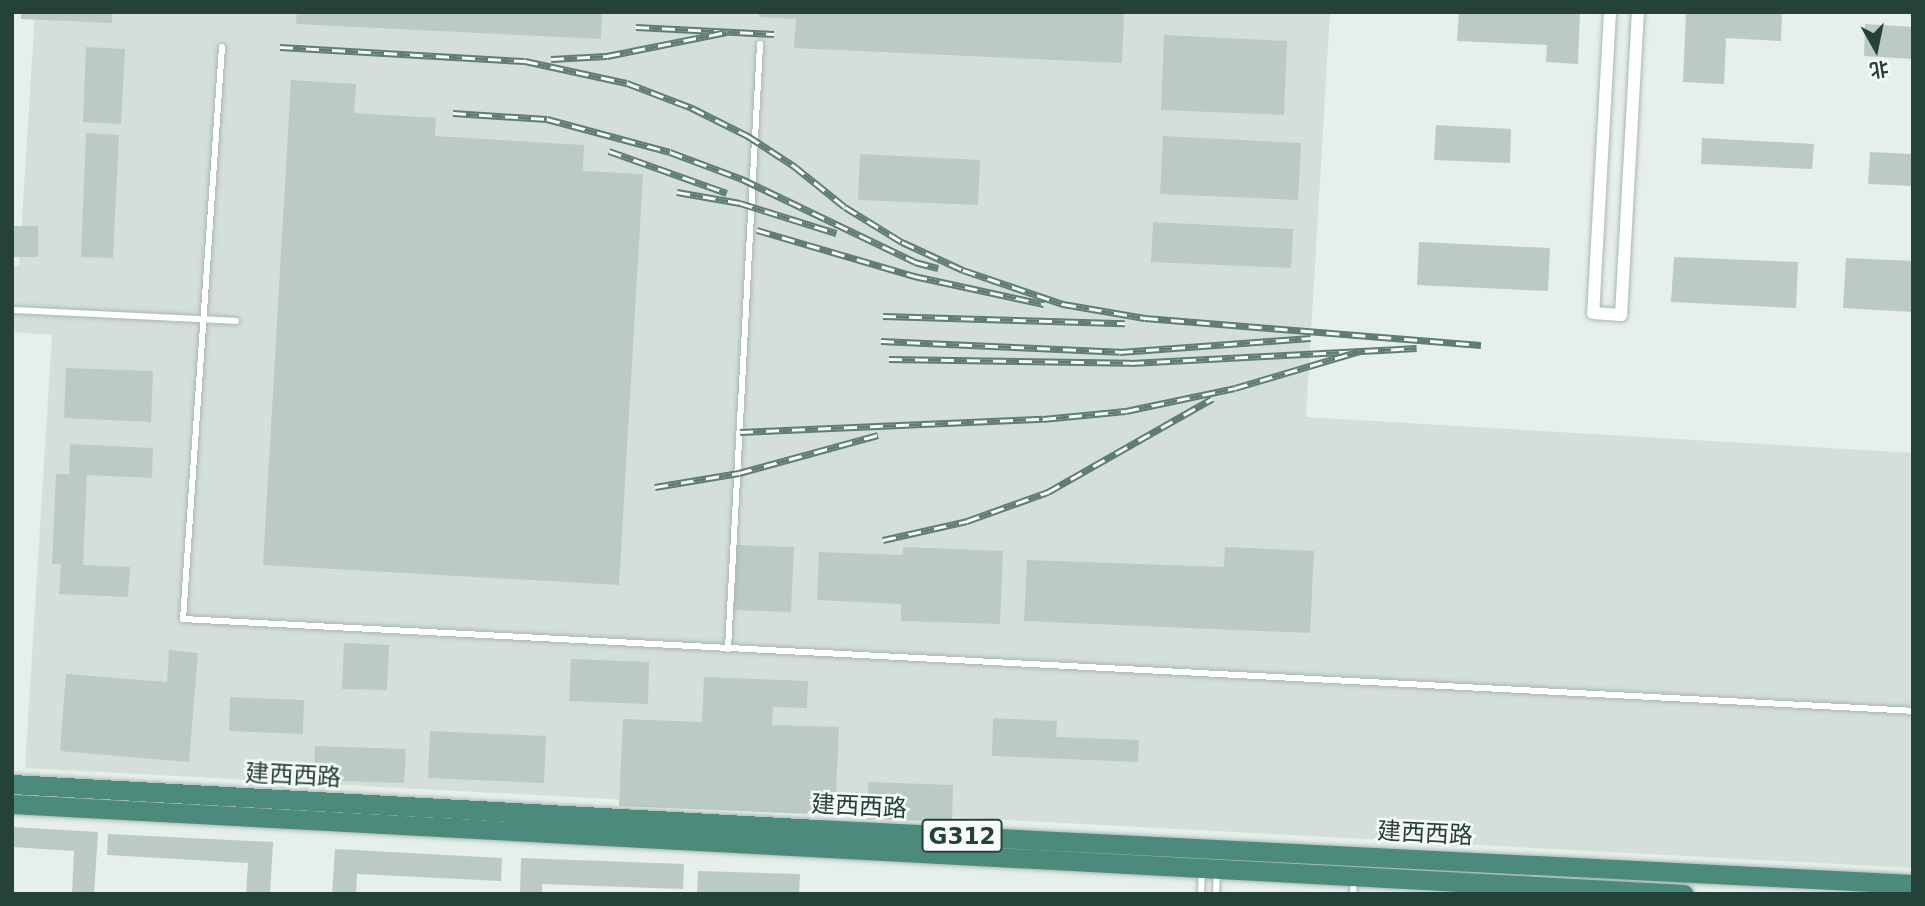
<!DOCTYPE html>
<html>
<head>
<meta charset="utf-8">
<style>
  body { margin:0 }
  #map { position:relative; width:1925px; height:906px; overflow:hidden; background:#e6efeb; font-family:"DejaVu Sans","Noto Sans SC",sans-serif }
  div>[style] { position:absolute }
  .built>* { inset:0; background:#d4dfda }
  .building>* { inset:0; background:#bbcac4 }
  .roads { filter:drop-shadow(0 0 2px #a8b8b2) drop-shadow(0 0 2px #a8b8b2) }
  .service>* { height:6px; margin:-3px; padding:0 3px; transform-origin:3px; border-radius:3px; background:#fff }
  .minor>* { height:12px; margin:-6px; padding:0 6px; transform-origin:6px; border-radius:6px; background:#fff }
  .trunk>* { height:19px; margin:-9.5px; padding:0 9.5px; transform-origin:9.5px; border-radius:9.5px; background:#4c8a7c }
  .rail>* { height:7px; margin-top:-3.5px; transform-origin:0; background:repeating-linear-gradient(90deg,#f7fbf9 0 13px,#5f7d75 0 26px); box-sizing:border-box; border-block:2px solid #5f7d75 }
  span { translate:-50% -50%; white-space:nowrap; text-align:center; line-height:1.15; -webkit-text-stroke:5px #f7fbf9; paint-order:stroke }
  .shield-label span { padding:2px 5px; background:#f7fbf9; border:2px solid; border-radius:5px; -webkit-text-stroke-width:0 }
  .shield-label { font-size:23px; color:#24423a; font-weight:700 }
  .street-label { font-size:24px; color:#24423a }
  .frame { position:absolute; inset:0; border:14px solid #24423a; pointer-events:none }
  .north { position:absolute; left:1841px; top:14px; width:70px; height:70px; -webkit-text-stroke:5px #f7fbf9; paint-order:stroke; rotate:171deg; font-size:19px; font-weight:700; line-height:28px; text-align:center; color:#24423a }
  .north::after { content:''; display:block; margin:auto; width:24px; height:32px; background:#24423a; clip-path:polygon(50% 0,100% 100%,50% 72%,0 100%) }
</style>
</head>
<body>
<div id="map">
  <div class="built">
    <i style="clip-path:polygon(35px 12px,1330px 12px,1306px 417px,1913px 453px,1913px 868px,25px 768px,52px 335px,12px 332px,12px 267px,19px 266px)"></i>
  </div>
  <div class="building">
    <i style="clip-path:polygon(21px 12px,112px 12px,112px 23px,21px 19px)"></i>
    <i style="clip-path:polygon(297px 12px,602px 12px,601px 39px,296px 24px)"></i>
    <i style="clip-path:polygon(759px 12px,1124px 12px,1122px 63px,794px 48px,796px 19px,759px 17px)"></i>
    <i style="clip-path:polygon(1459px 12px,1580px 12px,1578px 64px,1546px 62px,1547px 45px,1457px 41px)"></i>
    <i style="clip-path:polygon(1686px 12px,1782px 12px,1781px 41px,1726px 38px,1724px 84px,1683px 82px)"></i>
    <i style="clip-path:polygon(1865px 24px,1913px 27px,1913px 59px,1864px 56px)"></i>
    <i style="clip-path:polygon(1164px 35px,1287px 41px,1284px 115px,1161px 110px)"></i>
    <i style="clip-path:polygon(86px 47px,125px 49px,121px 124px,83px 122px)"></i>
    <i style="clip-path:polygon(291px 80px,356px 84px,354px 113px,436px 118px,435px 136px,584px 145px,583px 171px,643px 174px,619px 585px,263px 565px)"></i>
    <i style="clip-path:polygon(1436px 125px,1511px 129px,1510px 163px,1434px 160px)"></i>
    <i style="clip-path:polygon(86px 133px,119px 135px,113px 258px,81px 257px)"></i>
    <i style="clip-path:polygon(1163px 136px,1301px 143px,1298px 200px,1160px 194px)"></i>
    <i style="clip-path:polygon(1702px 138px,1814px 144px,1812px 169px,1701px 164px)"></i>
    <i style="clip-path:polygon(1870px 152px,1913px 154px,1913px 186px,1868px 184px)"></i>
    <i style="clip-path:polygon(860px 154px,980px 160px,978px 205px,858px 200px)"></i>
    <i style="clip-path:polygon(1153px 222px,1293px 229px,1291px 268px,1151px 262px)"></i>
    <i style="clip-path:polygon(12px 226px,38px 226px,38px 257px,12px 257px)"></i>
    <i style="clip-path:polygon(1419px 242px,1550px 248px,1548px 291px,1417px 285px)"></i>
    <i style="clip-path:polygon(1674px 257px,1798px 262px,1796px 308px,1671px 302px)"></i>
    <i style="clip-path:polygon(1846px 258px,1913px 261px,1913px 312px,1843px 308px)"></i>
    <i style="clip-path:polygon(66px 368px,153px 371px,151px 422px,64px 418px)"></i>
    <i style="clip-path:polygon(70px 444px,153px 448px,152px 478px,87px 475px,83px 565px,130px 567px,128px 597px,59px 594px,61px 564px,52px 564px,56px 474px,69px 474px)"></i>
    <i style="clip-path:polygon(736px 545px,794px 547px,791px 612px,734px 610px)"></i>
    <i style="clip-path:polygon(903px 547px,1003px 551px,1000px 624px,901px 621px,901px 604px,817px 600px,819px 552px,903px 555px)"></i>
    <i style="clip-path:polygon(1225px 547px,1314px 551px,1310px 633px,1024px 621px,1027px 560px,1224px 567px)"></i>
    <i style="clip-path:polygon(344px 643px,389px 645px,387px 690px,342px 689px)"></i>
    <i style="clip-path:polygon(169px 650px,198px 653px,189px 762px,60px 751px,66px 674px,167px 682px)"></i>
    <i style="clip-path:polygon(571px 659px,649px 662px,648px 704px,569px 701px)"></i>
    <i style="clip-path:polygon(704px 677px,808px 681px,807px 708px,773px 707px,772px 725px,839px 727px,835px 815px,619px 806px,623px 719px,702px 722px)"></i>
    <i style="clip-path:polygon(230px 697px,304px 700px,303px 734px,229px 731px)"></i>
    <i style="clip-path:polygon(993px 718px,1057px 721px,1056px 737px,1139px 740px,1138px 762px,992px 756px)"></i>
    <i style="clip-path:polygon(430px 731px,546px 736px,544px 783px,428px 778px)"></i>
    <i style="clip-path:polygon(315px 746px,406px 749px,404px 783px,314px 780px)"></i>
    <i style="clip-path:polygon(868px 782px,953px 785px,952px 822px,867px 819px)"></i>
    <i style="clip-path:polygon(12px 827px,98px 832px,94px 894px,72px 893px,74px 851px,12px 847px)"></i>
    <i style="clip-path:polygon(108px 834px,273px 842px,270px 894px,246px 894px,248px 863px,107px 855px)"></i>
    <i style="clip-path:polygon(335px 849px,502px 858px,501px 881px,357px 874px,356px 894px,332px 894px)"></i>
    <i style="clip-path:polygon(521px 858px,684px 864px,683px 889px,542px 884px,542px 894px,520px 894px)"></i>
    <i style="clip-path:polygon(698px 871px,800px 874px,799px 894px,697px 894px)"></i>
  </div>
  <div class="roads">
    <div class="service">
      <i style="left:222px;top:47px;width:573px;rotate:93.9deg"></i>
      <i style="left:183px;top:619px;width:1732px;rotate:3.04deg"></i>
      <i style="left:12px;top:310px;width:224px;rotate:2.8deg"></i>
      <i style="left:728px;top:649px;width:606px;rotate:-86.97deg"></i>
      <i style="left:1201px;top:894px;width:23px;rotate:-88deg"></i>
      <i style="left:1216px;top:894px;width:23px;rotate:-88deg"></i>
      <i style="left:1353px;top:894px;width:15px;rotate:-86deg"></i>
    </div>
    <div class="minor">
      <i style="left:1610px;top:12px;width:301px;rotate:93.2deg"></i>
      <i style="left:1593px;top:313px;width:28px;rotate:4deg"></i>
      <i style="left:1621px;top:315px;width:303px;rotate:-86.8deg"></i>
    </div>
    <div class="trunk">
      <i style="left:12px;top:784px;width:806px;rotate:3.2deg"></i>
      <i style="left:817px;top:829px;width:1097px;rotate:2.87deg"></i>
      <i style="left:12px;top:804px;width:1674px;rotate:3.08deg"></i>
    </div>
  </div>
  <div class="rail">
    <i style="left:636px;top:27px;width:138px;rotate:2.9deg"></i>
    <i style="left:280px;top:47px;width:245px;rotate:3.3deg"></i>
    <i style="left:525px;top:61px;width:104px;rotate:12.2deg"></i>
    <i style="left:627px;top:83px;width:70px;rotate:21deg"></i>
    <i style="left:692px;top:108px;width:63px;rotate:26.6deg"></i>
    <i style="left:748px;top:136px;width:55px;rotate:33.1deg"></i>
    <i style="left:794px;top:166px;width:65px;rotate:38.8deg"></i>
    <i style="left:845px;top:207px;width:67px;rotate:31.6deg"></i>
    <i style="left:902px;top:242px;width:67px;rotate:24.7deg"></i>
    <i style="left:963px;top:270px;width:106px;rotate:18.8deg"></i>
    <i style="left:1063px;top:304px;width:83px;rotate:9.7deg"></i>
    <i style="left:1145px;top:318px;width:337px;rotate:4.6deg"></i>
    <i style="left:551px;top:59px;width:56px;rotate:-3.1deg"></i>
    <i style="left:607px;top:56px;width:122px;rotate:-11.3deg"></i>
    <i style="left:453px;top:113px;width:94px;rotate:3.7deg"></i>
    <i style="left:547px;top:119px;width:127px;rotate:15deg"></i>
    <i style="left:670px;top:152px;width:77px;rotate:20.6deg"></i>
    <i style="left:742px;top:179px;width:192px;rotate:25.6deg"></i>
    <i style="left:915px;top:262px;width:24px;rotate:15deg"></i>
    <i style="left:609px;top:151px;width:125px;rotate:19.6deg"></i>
    <i style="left:677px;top:192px;width:64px;rotate:9.9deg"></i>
    <i style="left:740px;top:203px;width:101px;rotate:17.4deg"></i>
    <i style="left:757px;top:230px;width:164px;rotate:16.3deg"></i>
    <i style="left:914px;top:276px;width:133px;rotate:12.2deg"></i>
    <i style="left:883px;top:316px;width:242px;rotate:1.7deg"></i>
    <i style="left:881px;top:341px;width:239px;rotate:2.6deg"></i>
    <i style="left:1120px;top:352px;width:191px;rotate:-4.2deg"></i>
    <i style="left:889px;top:359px;width:242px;rotate:0.9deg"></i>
    <i style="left:1131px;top:363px;width:286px;rotate:-3deg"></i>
    <i style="left:740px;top:432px;width:303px;rotate:-2.5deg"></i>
    <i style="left:1043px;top:419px;width:83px;rotate:-5.5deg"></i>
    <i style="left:1126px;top:411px;width:111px;rotate:-11.9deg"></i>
    <i style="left:1235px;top:388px;width:130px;rotate:-16.5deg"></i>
    <i style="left:655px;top:487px;width:85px;rotate:-9.5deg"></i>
    <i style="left:739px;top:473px;width:144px;rotate:-15.3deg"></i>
    <i style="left:883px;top:540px;width:86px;rotate:-12.7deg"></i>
    <i style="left:967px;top:521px;width:86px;rotate:-19.7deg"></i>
    <i style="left:1048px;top:492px;width:189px;rotate:-29.6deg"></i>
  </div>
  <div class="shield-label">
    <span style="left:962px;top:836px">G312</span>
  </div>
  <div class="street-label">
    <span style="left:293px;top:776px;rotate:3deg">建西西路</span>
    <span style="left:859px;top:807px;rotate:3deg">建西西路</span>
    <span style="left:1425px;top:834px;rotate:3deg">建西西路</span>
  </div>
  <div class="frame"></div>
  <div class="north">北</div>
</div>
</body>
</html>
